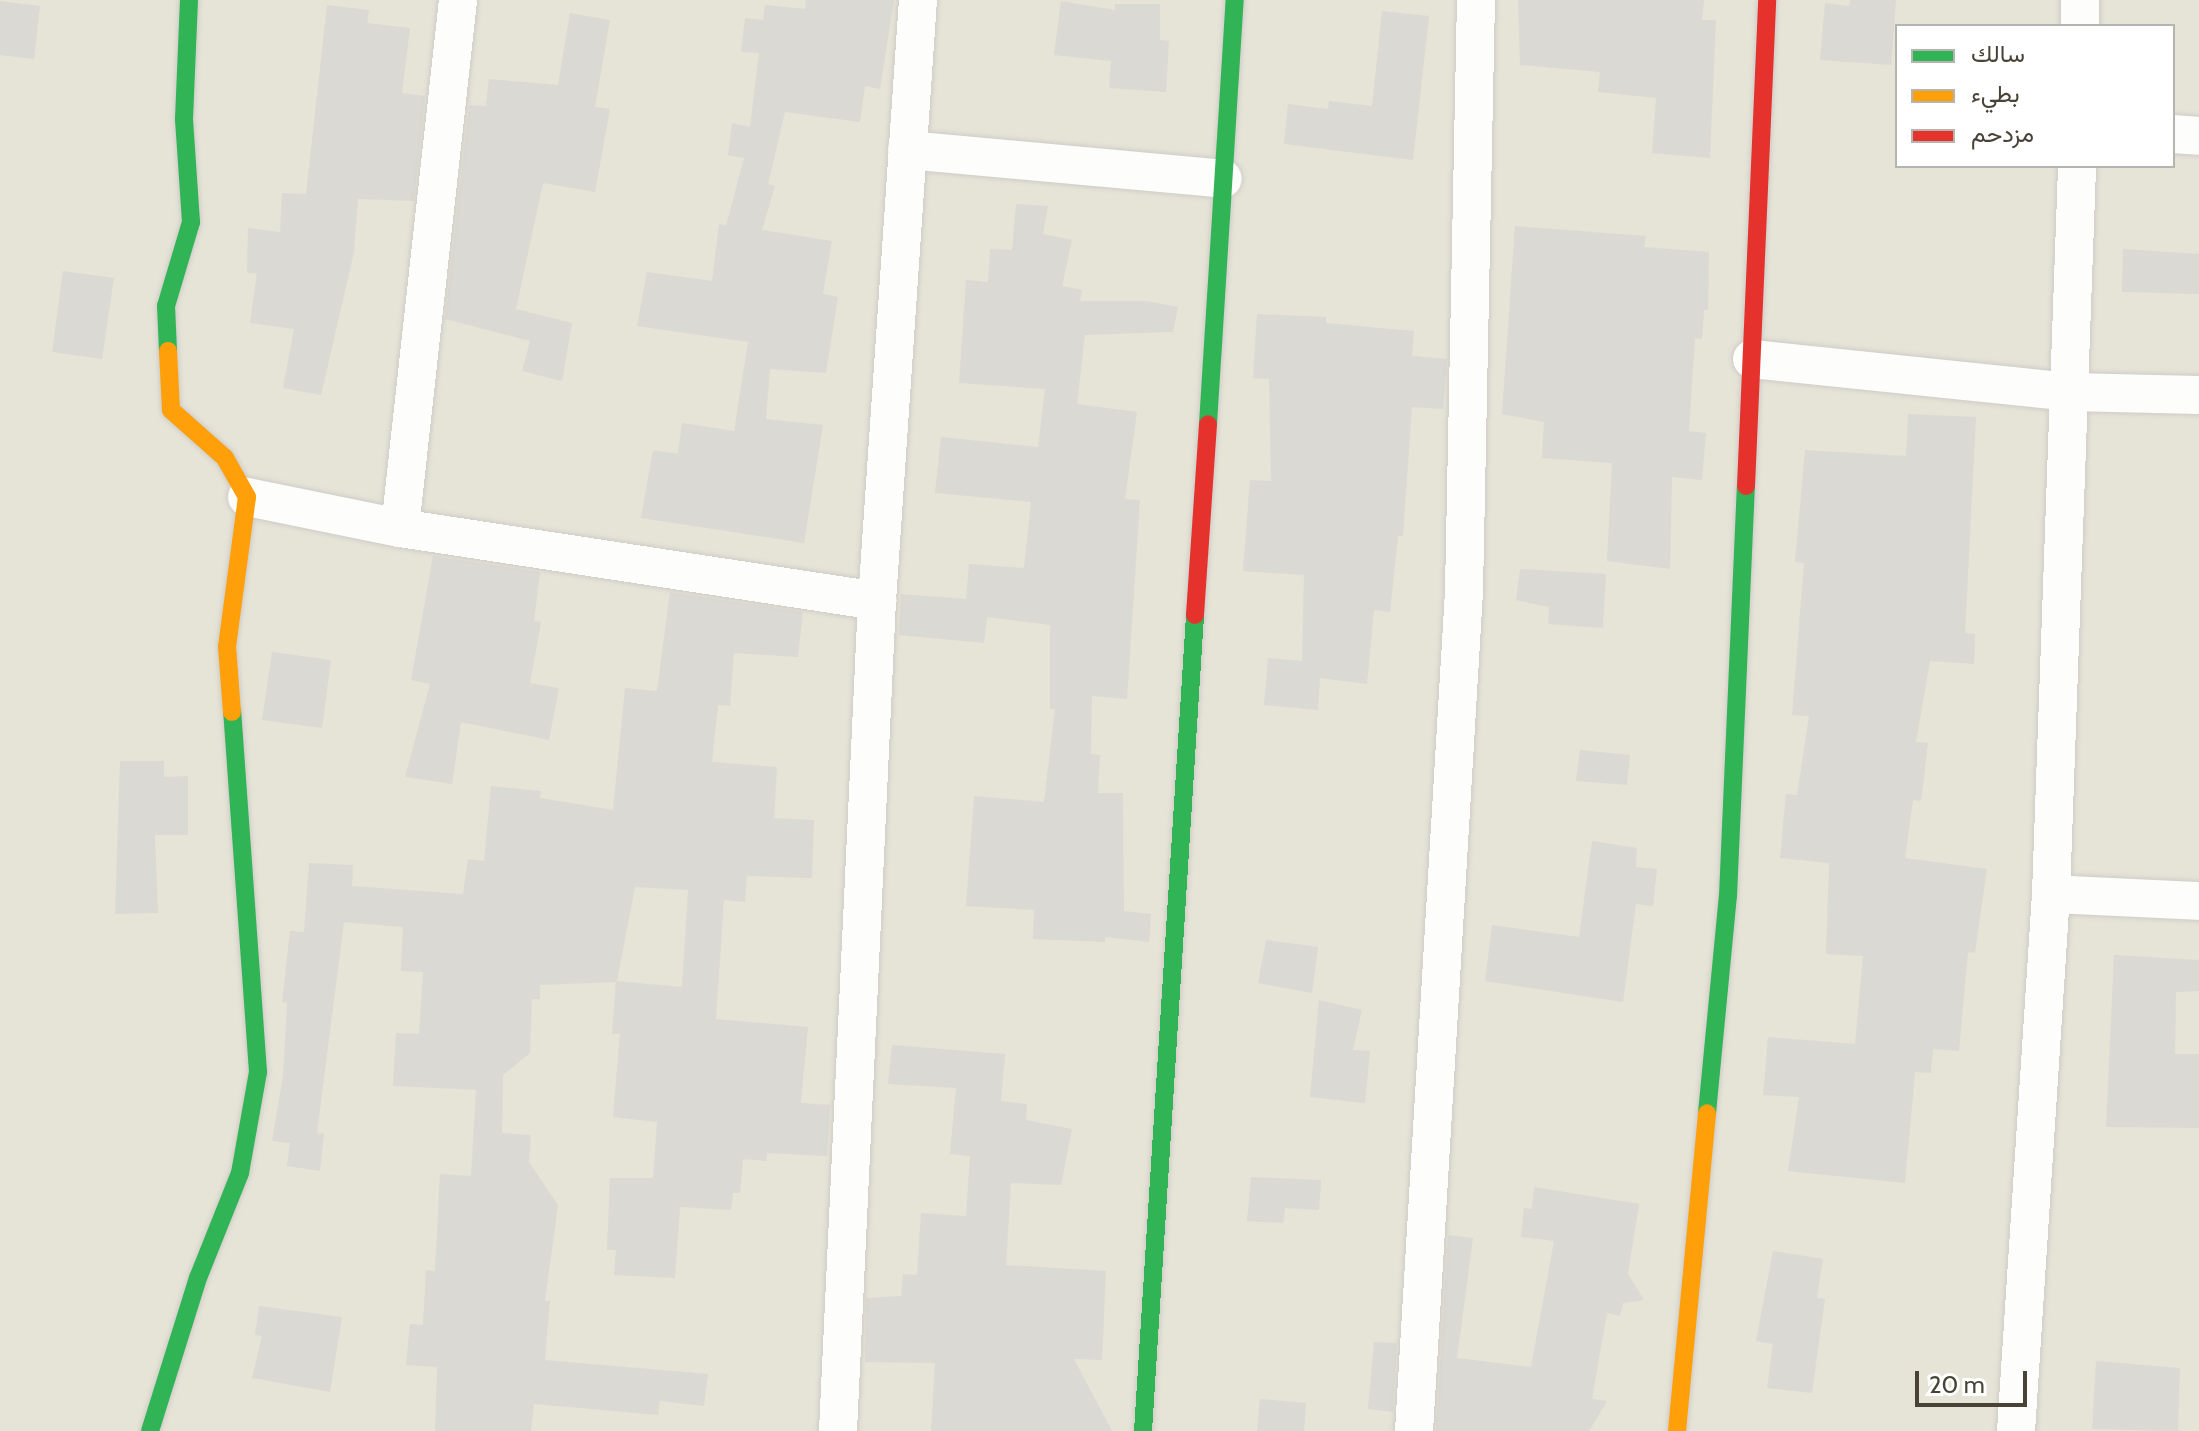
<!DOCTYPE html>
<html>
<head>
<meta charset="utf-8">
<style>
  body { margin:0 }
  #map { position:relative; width:2199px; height:1431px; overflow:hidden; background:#f1f0ea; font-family:Cabin,Vazirmatn,sans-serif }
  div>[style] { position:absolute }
  .residential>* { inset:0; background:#e6e3d7 }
  .building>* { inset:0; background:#dbd9d3 }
  .roads { filter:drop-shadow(0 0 2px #ceccc6) drop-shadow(0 0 2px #ceccc6) }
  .street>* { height:38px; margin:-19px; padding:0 19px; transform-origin:19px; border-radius:19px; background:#fdfdfc }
  .fast>* { height:18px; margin:-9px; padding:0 9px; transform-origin:9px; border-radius:9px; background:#30b455 }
  .slow>* { height:18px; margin:-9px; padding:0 9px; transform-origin:9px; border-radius:9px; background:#ff9f0a }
  .jam>* { height:18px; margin:-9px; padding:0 9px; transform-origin:9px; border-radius:9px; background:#e5322d }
  span { translate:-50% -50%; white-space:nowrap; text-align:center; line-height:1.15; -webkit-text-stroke:7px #fff; paint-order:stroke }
  .legend { position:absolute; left:1895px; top:24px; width:280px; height:144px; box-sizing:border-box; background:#fff; border:2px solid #b6b4af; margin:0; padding:10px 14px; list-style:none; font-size:24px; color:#484336 }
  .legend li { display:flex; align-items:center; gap:16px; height:40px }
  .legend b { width:40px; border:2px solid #b6b4af }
  .scale { position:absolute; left:1915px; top:1371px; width:112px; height:36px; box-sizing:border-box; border:4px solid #484336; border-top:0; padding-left:10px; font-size:24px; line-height:28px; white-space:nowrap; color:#484336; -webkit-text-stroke:6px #fff; paint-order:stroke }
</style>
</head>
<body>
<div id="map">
  <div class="residential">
    <i style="clip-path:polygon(evenodd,0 0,2199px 0,2199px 1431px,0 1431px,0 0,1897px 26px,2173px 26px,2173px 166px,1897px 166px,1897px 26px)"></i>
  </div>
  <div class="building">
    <i style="clip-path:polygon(806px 0,894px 0,880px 89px,865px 86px,860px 122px,785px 112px,768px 184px,775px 186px,762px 230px,832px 241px,823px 294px,838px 297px,826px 373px,770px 369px,766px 419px,823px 425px,804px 543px,641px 518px,653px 450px,678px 454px,682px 423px,734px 431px,748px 342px,637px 326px,647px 272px,712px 281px,719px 224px,726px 226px,744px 158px,728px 155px,732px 123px,750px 127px,759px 53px,741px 52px,745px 18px,763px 20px,765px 5px,805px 9px)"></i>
    <i style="clip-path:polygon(1518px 0,1704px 0,1702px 20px,1716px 20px,1710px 158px,1652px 153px,1656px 98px,1598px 92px,1600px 72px,1520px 65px)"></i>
    <i style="clip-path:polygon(1850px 0,1896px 0,1891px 65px,1820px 60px,1825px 3px,1849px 6px)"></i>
    <i style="clip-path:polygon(0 1px,40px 6px,34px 59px,0 55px)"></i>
    <i style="clip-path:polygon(1061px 1px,1115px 10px,1115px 4px,1160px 4px,1160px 40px,1169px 41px,1166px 92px,1109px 88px,1111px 61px,1054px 55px)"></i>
    <i style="clip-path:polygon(327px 5px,369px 10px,367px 23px,410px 28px,402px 93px,425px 96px,414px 201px,358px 199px,354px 252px,321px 395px,283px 388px,294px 329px,250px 323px,257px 273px,247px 273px,248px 228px,280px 232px,282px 193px,306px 194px)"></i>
    <i style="clip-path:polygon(1382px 11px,1429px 16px,1413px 160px,1284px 144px,1288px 104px,1328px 109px,1329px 101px,1372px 106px)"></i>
    <i style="clip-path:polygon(570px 13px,610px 20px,595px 107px,610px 109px,595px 192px,543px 183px,516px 309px,572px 323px,562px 381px,522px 371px,530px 341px,445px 319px,469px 105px,486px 106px,489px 79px,558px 85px)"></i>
    <i style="clip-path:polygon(1016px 204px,1048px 206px,1043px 234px,1072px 240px,1062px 286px,1082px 290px,1080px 301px,1147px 301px,1178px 307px,1173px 332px,1085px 335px,1077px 404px,1137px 412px,1125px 499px,1140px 500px,1127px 699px,1092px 696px,1091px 754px,1100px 755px,1098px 793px,1123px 793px,1124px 911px,1151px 914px,1149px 942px,1105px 937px,1105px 942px,1033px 939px,1034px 910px,966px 906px,974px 796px,1044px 802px,1055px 709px,1050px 709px,1050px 625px,987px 617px,984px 643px,899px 635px,901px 594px,966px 599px,969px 564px,1024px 568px,1031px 502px,935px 493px,941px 437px,1038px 447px,1045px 389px,959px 383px,966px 280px,988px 282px,990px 249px,1012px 250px)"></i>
    <i style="clip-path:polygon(1515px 226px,1646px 236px,1644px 247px,1709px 252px,1708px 310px,1704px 310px,1702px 339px,1695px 338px,1689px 431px,1706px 433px,1702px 480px,1672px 477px,1670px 569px,1607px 561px,1612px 463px,1542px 458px,1544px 422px,1502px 414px)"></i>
    <i style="clip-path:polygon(2123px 249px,2199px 254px,2199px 294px,2122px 292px)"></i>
    <i style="clip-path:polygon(63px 271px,114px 278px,102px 359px,52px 352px)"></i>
    <i style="clip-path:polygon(1257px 314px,1326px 317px,1326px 323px,1414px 331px,1412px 356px,1447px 359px,1443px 409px,1412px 407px,1403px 536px,1398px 536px,1390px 612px,1374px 610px,1367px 684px,1320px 678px,1318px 710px,1264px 705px,1268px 658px,1302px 661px,1304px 575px,1243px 571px,1250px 480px,1271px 481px,1269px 379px,1253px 378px)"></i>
    <i style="clip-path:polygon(1908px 414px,1976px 417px,1965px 633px,1975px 634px,1974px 664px,1930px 661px,1916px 742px,1928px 743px,1921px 801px,1913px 800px,1905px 858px,1987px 869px,1975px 953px,1968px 952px,1959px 1051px,1933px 1049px,1931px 1073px,1915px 1072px,1905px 1183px,1788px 1171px,1799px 1097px,1763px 1095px,1768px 1037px,1855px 1044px,1863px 956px,1826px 954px,1829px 863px,1780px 858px,1786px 794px,1797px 795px,1809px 716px,1792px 715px,1804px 563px,1795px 562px,1805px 450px,1906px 456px)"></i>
    <i style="clip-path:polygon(433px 556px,540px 572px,534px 621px,541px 622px,530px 683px,559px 688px,549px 740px,461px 722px,452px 784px,405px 777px,430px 684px,411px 680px)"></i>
    <i style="clip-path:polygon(1520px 569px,1606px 574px,1603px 628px,1548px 624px,1549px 607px,1516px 600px)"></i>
    <i style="clip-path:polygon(evenodd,670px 592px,803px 612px,798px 657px,734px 653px,730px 706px,718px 705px,712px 762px,777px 767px,774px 818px,814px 820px,812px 878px,747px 876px,745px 902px,724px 900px,716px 1019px,808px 1027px,801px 1103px,830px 1105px,827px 1156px,767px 1153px,766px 1161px,743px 1159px,740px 1193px,733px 1193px,731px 1210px,680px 1207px,675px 1278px,614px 1275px,616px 1250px,607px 1250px,610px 1178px,653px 1178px,657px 1122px,613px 1117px,620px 1034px,612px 1034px,616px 982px,540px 985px,540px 999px,532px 999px,530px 1053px,503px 1075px,502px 1133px,531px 1135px,529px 1162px,558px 1205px,545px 1301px,550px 1301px,545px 1360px,708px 1374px,704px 1406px,660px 1401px,658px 1415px,534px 1404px,531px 1431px,435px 1431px,437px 1367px,406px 1365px,410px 1324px,423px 1325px,426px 1270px,435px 1271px,440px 1174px,471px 1176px,476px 1090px,393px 1086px,396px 1033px,419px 1034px,423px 972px,401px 971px,403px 927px,344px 922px,317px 1133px,324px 1134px,320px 1171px,287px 1166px,290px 1143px,272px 1141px,283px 1076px,287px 1003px,282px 1002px,290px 931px,304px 932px,309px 863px,353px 865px,352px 886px,463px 894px,468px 859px,484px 861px,491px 786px,541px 791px,540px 798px,613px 810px,625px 688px,657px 691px,670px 592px,635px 887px,688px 890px,682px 987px,617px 981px,635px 887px)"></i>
    <i style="clip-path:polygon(272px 652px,331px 660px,322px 728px,262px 720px)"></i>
    <i style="clip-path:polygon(1580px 750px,1630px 755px,1627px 785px,1576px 781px)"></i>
    <i style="clip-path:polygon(120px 761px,164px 761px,164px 777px,188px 776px,188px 835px,155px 835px,158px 913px,115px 914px)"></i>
    <i style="clip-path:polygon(1592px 841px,1637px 848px,1636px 867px,1657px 869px,1653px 906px,1636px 904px,1623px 1002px,1485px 981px,1492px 925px,1579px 937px)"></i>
    <i style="clip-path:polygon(1266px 940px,1318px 947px,1312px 993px,1258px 983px)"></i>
    <i style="clip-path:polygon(2114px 955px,2199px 960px,2199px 991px,2176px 992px,2175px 1054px,2199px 1054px,2199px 1128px,2106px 1127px)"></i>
    <i style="clip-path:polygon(1319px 1000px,1362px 1010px,1353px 1050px,1370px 1051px,1365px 1103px,1310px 1097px)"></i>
    <i style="clip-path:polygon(892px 1045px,1005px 1054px,1001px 1101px,1027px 1104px,1026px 1120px,1072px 1129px,1061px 1185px,1011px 1183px,1006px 1265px,1106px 1271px,1102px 1360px,1074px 1359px,1112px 1431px,931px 1431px,935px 1363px,865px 1362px,866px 1298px,901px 1296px,903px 1274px,917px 1275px,921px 1213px,966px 1216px,970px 1156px,950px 1154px,956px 1088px,888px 1084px)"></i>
    <i style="clip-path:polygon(1251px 1177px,1321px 1180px,1319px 1210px,1285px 1208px,1283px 1223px,1247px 1221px)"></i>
    <i style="clip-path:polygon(1534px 1187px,1639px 1204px,1628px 1274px,1644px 1300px,1623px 1303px,1620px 1316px,1607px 1313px,1592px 1399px,1607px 1401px,1589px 1431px,1436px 1431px,1448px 1235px,1473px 1238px,1457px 1358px,1531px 1367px,1554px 1241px,1521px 1237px,1524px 1208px,1532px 1209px)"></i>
    <i style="clip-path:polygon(1773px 1251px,1823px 1259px,1817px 1298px,1825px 1299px,1812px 1393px,1767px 1388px,1773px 1344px,1756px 1341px)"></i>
    <i style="clip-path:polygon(259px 1306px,342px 1317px,330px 1392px,252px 1378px,262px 1336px,255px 1335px)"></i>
    <i style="clip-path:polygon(1374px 1342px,1397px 1343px,1393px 1412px,1368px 1409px)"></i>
    <i style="clip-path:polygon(2096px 1361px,2180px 1368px,2178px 1431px,2092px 1429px)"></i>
    <i style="clip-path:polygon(1260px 1399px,1306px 1403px,1304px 1431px,1257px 1431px)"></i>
  </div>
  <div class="roads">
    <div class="street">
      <i style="left:2080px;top:26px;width:26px;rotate:-90deg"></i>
      <i style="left:2173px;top:134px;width:26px;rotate:4deg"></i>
      <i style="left:907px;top:150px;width:317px;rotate:5.2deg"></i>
      <i style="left:1752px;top:359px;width:319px;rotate:5.9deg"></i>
      <i style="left:2069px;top:392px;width:130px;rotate:1.3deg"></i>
      <i style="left:247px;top:497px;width:156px;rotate:11.5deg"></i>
      <i style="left:400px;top:528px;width:483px;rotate:8.7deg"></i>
      <i style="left:400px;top:528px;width:531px;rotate:-83.73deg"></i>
      <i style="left:2051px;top:894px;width:148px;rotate:2.7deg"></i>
      <i style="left:838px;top:1431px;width:831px;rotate:-87.31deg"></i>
      <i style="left:877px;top:601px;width:602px;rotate:-86.1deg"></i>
      <i style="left:1414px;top:1431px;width:841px;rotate:-86.59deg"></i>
      <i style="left:1464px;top:591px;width:591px;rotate:-88.84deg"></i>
      <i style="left:2016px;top:1431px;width:538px;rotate:-86.27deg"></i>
      <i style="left:2051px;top:894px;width:728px;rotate:-87.95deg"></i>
    </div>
    <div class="fast">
      <i style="left:168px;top:351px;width:45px;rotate:-92.5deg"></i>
      <i style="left:166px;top:306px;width:88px;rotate:-73.4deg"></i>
      <i style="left:191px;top:222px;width:103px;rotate:-93.9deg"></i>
      <i style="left:184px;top:119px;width:119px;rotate:-87.6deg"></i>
      <i style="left:1208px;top:424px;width:425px;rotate:-86.4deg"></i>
      <i style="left:1707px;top:1113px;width:218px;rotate:-84.5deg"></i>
      <i style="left:1728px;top:896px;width:410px;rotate:-87.5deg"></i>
      <i style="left:150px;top:1431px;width:160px;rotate:-72.6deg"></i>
      <i style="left:198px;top:1278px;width:113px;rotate:-68.2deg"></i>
      <i style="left:240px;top:1173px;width:103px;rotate:-79.9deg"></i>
      <i style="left:258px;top:1072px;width:361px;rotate:-94.1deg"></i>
      <i style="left:1143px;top:1431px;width:818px;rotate:-86.35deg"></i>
    </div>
    <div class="slow">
      <i style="left:168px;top:351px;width:59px;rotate:87.1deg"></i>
      <i style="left:171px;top:410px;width:72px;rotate:41.6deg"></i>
      <i style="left:225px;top:458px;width:45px;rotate:60.6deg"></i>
      <i style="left:247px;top:497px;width:150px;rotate:97.6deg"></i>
      <i style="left:227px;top:646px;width:66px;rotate:85.7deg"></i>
      <i style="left:1677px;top:1431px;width:319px;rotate:-84.6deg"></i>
    </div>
    <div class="jam">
      <i style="left:1746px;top:486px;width:486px;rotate:-87.5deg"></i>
      <i style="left:1195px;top:615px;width:191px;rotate:-86.1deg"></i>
    </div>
  </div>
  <ul class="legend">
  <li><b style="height:10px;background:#30b455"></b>سالك</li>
  <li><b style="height:10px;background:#ff9f0a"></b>بطيء</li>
  <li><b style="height:10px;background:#e5322d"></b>مزدحم</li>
  </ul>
  <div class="scale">20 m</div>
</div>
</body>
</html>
